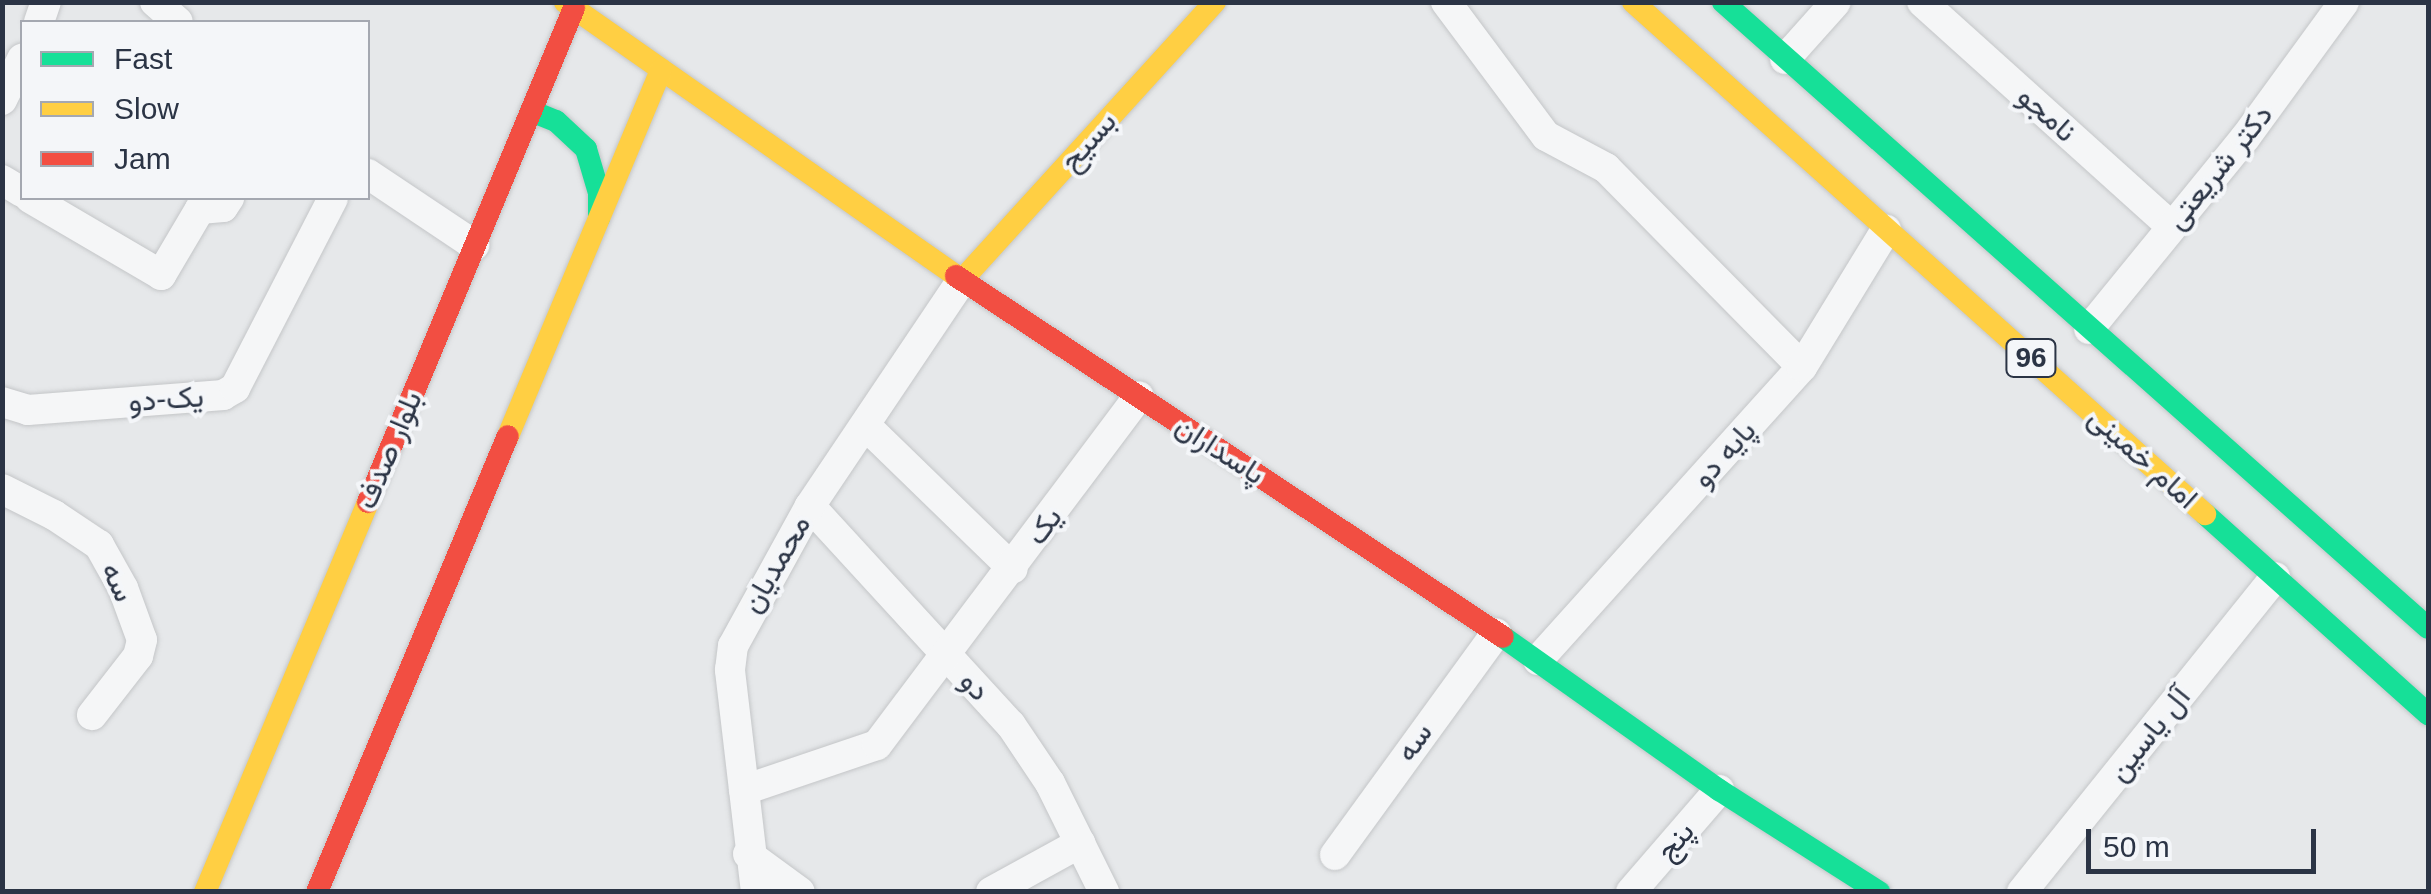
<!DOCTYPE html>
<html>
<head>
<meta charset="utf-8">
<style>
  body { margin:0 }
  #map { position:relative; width:2431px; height:894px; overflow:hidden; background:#e6e8ea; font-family:Arial,Vazirmatn,sans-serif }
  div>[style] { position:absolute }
  .roads { filter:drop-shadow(0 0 2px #c4c6c8) drop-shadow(0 0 2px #c4c6c8) }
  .street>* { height:30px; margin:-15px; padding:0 15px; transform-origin:15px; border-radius:15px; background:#f5f6f7 }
  .fast>* { height:22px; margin:-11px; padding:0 11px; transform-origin:11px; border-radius:11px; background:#16e098 }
  .slow>* { height:22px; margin:-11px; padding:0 11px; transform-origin:11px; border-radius:11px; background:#ffcf43 }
  .jam>* { height:22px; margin:-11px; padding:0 11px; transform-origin:11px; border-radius:11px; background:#f24e42 }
  span { translate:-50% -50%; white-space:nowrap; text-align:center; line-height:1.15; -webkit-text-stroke:8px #f4f6f9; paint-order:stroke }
  .shield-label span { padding:2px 8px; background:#f4f6f9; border:2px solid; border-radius:8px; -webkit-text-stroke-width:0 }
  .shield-label { font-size:28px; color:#2b3445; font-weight:700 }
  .street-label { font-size:30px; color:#2b3445 }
  .frame { position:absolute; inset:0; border:5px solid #2b3445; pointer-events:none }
  .legend { position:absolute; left:20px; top:20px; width:350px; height:180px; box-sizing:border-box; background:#f4f6f9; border:2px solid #a4a8b1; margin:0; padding:12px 18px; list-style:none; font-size:30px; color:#2b3445 }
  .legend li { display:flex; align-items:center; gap:20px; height:50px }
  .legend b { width:50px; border:2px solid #a4a8b1 }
  .scale { position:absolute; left:2086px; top:829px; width:230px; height:45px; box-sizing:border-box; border:5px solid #2b3445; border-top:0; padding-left:12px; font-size:30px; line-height:35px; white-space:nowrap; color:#2b3445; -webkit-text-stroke:8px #f4f6f9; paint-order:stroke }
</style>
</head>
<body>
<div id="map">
  <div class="roads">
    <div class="street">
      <i style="left:155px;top:2px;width:30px;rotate:41deg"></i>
      <i style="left:1446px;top:2px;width:167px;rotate:53.3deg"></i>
      <i style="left:1546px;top:136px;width:68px;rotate:28.1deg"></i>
      <i style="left:1606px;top:168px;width:279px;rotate:45.4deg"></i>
      <i style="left:1922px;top:2px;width:335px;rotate:42deg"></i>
      <i style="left:39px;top:22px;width:21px;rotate:-71deg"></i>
      <i style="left:1785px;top:59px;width:76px;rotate:-48.2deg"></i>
      <i style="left:2px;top:100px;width:46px;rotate:-64deg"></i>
      <i style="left:368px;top:174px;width:128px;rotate:33.8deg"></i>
      <i style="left:2px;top:180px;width:23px;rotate:31deg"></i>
      <i style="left:30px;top:198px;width:152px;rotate:30.4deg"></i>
      <i style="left:161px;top:275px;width:77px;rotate:-59.4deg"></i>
      <i style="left:200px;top:209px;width:23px;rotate:-5deg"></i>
      <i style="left:223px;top:207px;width:11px;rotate:-56deg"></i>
      <i style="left:2089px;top:329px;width:247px;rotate:-50.8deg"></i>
      <i style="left:2245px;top:138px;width:168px;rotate:-53.9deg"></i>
      <i style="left:2px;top:402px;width:27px;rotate:17deg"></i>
      <i style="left:28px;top:410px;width:196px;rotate:-4.4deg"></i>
      <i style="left:223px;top:395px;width:14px;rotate:-30deg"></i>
      <i style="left:235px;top:388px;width:214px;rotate:-62.7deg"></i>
      <i style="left:865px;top:425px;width:206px;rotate:44.2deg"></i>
      <i style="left:2px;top:489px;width:58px;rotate:26.6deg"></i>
      <i style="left:54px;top:515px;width:54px;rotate:33.7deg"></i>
      <i style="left:99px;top:545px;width:49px;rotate:60.8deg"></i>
      <i style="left:123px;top:588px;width:55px;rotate:69.9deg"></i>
      <i style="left:142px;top:640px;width:16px;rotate:104deg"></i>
      <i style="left:138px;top:656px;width:75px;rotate:127.9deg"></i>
      <i style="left:810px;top:506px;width:297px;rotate:47.5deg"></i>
      <i style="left:1011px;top:725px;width:70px;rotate:56.1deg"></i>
      <i style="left:1050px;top:783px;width:122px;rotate:63.6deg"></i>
      <i style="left:1538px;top:660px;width:394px;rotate:-48deg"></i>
      <i style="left:1802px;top:367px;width:161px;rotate:-58.5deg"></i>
      <i style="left:744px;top:790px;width:140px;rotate:-18.7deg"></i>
      <i style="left:877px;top:745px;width:436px;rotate:-53.1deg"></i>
      <i style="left:748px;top:854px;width:64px;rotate:36.2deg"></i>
      <i style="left:1335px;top:855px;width:274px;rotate:-54deg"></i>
      <i style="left:756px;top:892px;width:224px;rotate:-96.7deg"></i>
      <i style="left:730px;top:670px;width:24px;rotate:-83deg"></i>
      <i style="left:733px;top:646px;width:160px;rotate:-61.2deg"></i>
      <i style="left:810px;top:506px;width:272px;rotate:-56.1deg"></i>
      <i style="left:991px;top:892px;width:102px;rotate:-28.8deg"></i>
      <i style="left:1631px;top:892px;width:135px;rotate:-49.2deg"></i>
      <i style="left:2022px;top:892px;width:404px;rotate:-51.2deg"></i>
    </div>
    <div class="fast">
      <i style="left:1723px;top:2px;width:943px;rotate:41.6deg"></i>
      <i style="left:531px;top:111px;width:27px;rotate:22deg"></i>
      <i style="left:556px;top:121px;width:41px;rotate:43deg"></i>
      <i style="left:586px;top:149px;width:46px;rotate:73.5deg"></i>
      <i style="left:599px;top:193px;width:25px;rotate:90deg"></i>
      <i style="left:2205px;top:514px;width:300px;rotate:41.9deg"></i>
      <i style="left:1503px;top:637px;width:265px;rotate:35.3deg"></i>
      <i style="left:1719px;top:790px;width:190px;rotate:32.5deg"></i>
    </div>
    <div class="slow">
      <i style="left:565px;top:2px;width:477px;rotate:35deg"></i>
      <i style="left:1633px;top:2px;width:768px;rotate:41.83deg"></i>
      <i style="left:962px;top:280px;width:376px;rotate:-47.7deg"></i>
      <i style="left:508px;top:436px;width:397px;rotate:-67.3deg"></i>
      <i style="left:205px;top:892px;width:423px;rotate:-67.3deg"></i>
    </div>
    <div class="jam">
      <i style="left:956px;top:276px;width:655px;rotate:33.42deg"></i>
      <i style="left:368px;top:502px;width:535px;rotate:-67.36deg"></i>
      <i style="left:317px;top:892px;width:494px;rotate:-67.3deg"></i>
    </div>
  </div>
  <div class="shield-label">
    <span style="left:2031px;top:358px">96</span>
  </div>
  <div class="street-label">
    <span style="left:2047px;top:114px;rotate:42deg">نامجو</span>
    <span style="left:1088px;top:141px;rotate:-48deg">بسیح</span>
    <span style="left:2219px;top:167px;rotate:-51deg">دکتر شریعتی</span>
    <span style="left:166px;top:399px;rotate:-4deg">یک-دو</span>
    <span style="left:389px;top:450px;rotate:-67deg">بلوار صدف</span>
    <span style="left:1220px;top:450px;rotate:33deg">پاسداران</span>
    <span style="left:1724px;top:454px;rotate:-48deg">پایه دو</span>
    <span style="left:2143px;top:458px;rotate:42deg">امام خمینی</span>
    <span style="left:1044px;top:526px;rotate:-54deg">یک</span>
    <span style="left:776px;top:564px;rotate:-60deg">محمدیان</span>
    <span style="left:118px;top:582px;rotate:65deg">سه</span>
    <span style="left:975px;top:686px;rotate:48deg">دو</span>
    <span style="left:2149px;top:734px;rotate:-51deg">آل یاسین</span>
    <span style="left:1414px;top:742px;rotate:-55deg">سه</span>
    <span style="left:1675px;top:841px;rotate:-49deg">پنج</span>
  </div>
  <div class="frame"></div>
  <ul class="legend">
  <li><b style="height:12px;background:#16e098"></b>Fast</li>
  <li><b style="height:12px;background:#ffcf43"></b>Slow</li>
  <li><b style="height:12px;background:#f24e42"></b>Jam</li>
  </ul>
  <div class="scale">50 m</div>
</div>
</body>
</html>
